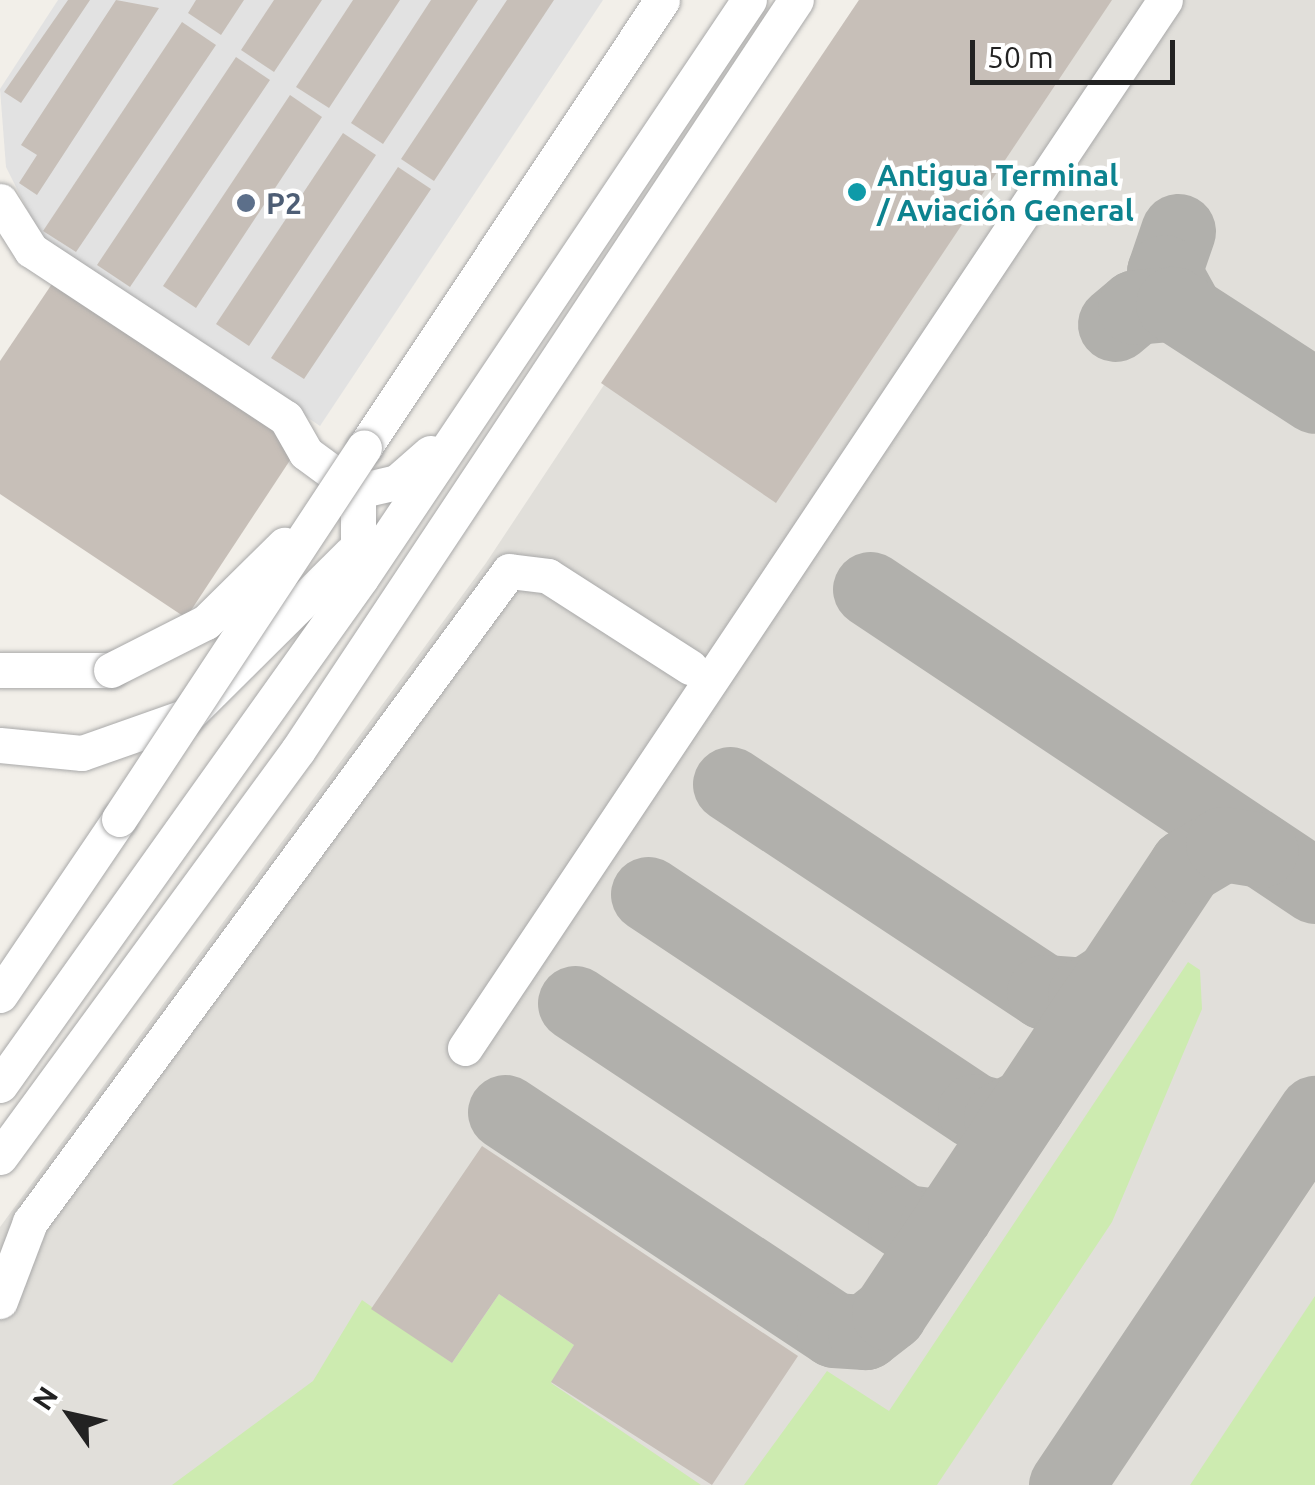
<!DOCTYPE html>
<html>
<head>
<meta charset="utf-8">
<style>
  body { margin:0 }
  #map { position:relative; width:1315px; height:1485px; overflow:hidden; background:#f2efe9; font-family:Ubuntu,sans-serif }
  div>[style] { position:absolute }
  .airport>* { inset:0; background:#e1dfda }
  .grass>* { inset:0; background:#cdebb0 }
  .parking>* { inset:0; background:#e2e2e2 }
  .taxiway>* { height:75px; margin:-37.5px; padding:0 37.5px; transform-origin:37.5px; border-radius:37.5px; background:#b1b0ac }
  .building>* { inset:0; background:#c7bfb8 }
  .roads { filter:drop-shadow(0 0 2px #a9a9a9) drop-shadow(0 0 2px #a9a9a9) }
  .minor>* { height:35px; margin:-17.5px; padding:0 17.5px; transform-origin:17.5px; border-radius:17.5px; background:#fff }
  .bridges { filter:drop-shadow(0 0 2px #a9a9a9) drop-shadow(0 0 2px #a9a9a9) }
  .minor-bridge>* { height:35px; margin:-17.5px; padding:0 17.5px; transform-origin:17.5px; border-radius:17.5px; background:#fff }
  .dots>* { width:28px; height:28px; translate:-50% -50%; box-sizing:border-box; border:5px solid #fff; border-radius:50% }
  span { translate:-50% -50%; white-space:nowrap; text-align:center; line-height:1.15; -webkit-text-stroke:9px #fff; paint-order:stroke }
  .culture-label { font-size:30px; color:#0d838f; font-weight:700 }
  .left { translate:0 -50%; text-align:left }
  .service-label { font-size:30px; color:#4e5e75; font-weight:700 }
  .north { position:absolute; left:20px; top:1365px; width:100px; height:100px; -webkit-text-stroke:8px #fff; paint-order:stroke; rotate:304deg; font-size:28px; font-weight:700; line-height:40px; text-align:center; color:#222 }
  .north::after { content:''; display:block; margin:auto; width:35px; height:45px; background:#222; clip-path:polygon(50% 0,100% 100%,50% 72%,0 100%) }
  .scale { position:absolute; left:970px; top:40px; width:205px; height:45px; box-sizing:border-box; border:5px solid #222; border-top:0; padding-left:12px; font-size:30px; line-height:35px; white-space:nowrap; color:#222; -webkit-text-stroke:8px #fff; paint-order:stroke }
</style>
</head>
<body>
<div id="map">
  <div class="airport">
    <i style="clip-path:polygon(859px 0,1315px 0,1315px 1485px,0 1485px,0 1227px,486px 563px)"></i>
  </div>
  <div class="grass">
    <i style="clip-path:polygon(1188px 962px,1200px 970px,1202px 1009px,1112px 1222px,937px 1485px,744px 1485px,827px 1371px,889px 1411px)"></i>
    <i style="clip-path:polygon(499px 1294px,574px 1345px,551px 1383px,701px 1485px,172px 1485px,313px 1381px,362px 1300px,452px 1363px)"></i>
    <i style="clip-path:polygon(1315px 1296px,1315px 1485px,1190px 1485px)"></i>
  </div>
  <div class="parking">
    <i style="clip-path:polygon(58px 0,603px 0,320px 426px,42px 239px,6px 167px,0 89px)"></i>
  </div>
  <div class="taxiway">
    <i style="left:1178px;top:231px;width:43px;rotate:108.9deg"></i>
    <i style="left:1164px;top:272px;width:43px;rotate:61.1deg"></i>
    <i style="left:1115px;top:324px;width:26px;rotate:-40deg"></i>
    <i style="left:1135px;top:307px;width:38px;rotate:-5deg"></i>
    <i style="left:1173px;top:304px;width:169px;rotate:32.9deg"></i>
    <i style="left:870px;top:589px;width:535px;rotate:33.72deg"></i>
    <i style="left:730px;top:784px;width:377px;rotate:33.5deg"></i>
    <i style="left:1044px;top:992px;width:41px;rotate:4.2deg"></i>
    <i style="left:1085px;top:995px;width:31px;rotate:-33deg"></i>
    <i style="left:648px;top:894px;width:392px;rotate:33.6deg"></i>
    <i style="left:975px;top:1111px;width:27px;rotate:15deg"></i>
    <i style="left:1001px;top:1118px;width:30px;rotate:-27deg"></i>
    <i style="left:575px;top:1003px;width:396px;rotate:33.6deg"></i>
    <i style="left:905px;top:1222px;width:32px;rotate:7deg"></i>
    <i style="left:937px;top:1226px;width:22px;rotate:-34deg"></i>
    <i style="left:505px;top:1112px;width:395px;rotate:33.5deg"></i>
    <i style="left:834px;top:1330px;width:31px;rotate:4deg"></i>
    <i style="left:865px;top:1332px;width:31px;rotate:-38deg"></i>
    <i style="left:889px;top:1313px;width:537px;rotate:-56.4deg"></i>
    <i style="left:1186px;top:866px;width:43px;rotate:-30.7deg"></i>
    <i style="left:1223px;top:844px;width:38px;rotate:9deg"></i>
    <i style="left:1066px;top:1485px;width:448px;rotate:-56.2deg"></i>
  </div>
  <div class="building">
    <i style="clip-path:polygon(68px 0,90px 0,21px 103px,4px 92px)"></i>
    <i style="clip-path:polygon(116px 0,159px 8px,37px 195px,19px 183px,37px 155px,21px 145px)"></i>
    <i style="clip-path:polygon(196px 0,244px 0,221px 35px,188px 13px)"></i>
    <i style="clip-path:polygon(274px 0,322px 0,274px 72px,241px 50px)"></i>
    <i style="clip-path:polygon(353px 0,400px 0,329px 108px,296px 87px)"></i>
    <i style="clip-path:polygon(431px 0,478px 0,383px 144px,351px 123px)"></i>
    <i style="clip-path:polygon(507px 0,554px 0,434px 181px,401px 159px)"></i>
    <i style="clip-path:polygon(859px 0,1112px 0,776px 503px,601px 383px)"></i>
    <i style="clip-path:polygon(182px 22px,216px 45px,76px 252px,43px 231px)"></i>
    <i style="clip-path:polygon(236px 57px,270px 80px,130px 287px,97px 265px)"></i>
    <i style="clip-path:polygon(290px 95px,322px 117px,196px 308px,163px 286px)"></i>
    <i style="clip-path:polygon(343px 133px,376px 155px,249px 346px,216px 324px)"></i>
    <i style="clip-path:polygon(398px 167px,431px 189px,304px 379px,271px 358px)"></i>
    <i style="clip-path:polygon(60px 272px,306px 436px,186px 618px,0 494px,0 361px)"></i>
    <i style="clip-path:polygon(482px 1146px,798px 1356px,712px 1485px,551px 1382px,574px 1345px,499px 1294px,452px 1363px,371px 1309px)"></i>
  </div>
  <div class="roads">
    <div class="minor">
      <i style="left:0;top:201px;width:58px;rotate:57.7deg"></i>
      <i style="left:31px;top:250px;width:305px;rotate:33.4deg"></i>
      <i style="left:286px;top:418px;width:40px;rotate:60.3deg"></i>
      <i style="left:306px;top:453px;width:64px;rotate:36.2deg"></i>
      <i style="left:358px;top:491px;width:54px;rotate:90deg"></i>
      <i style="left:358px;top:545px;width:37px;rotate:121deg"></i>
      <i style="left:364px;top:448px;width:538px;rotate:-56.37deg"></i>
      <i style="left:358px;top:491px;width:40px;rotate:-13deg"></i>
      <i style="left:397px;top:482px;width:44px;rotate:-41.3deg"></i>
      <i style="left:0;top:670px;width:111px"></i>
      <i style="left:0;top:745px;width:82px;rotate:5.6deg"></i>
      <i style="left:82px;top:753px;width:111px;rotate:-19.4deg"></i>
      <i style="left:187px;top:716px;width:230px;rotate:-44.8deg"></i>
      <i style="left:0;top:995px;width:212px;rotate:-55.9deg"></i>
      <i style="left:465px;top:1048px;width:1260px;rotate:-56.26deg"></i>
      <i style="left:0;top:1085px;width:622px;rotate:-54.55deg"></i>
      <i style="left:361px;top:578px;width:696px;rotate:-56.13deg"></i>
      <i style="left:0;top:1157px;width:504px;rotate:-53.79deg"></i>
      <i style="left:298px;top:750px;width:900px;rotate:-56.42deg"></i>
      <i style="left:0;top:1301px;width:85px;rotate:-69.2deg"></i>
      <i style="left:30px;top:1222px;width:808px;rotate:-53.65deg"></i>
      <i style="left:509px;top:571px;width:39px;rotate:7deg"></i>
      <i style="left:548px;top:576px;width:169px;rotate:32.7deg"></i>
    </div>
  </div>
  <div class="bridges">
    <div class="minor-bridge">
      <i style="left:111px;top:670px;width:106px;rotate:-26.8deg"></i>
      <i style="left:206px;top:622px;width:110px;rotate:-44.6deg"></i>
      <i style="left:119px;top:819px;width:445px;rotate:-56.6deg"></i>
    </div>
  </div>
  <div class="dots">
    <i style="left:857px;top:192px;background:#0f9aa8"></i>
    <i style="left:246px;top:203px;background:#5c6f8a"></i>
  </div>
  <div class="culture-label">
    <span class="left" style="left:877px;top:192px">Antigua Terminal<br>/ Aviación General</span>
  </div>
  <div class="service-label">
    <span class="left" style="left:266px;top:203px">P2</span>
  </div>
  <div class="north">N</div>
  <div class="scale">50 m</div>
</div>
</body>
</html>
